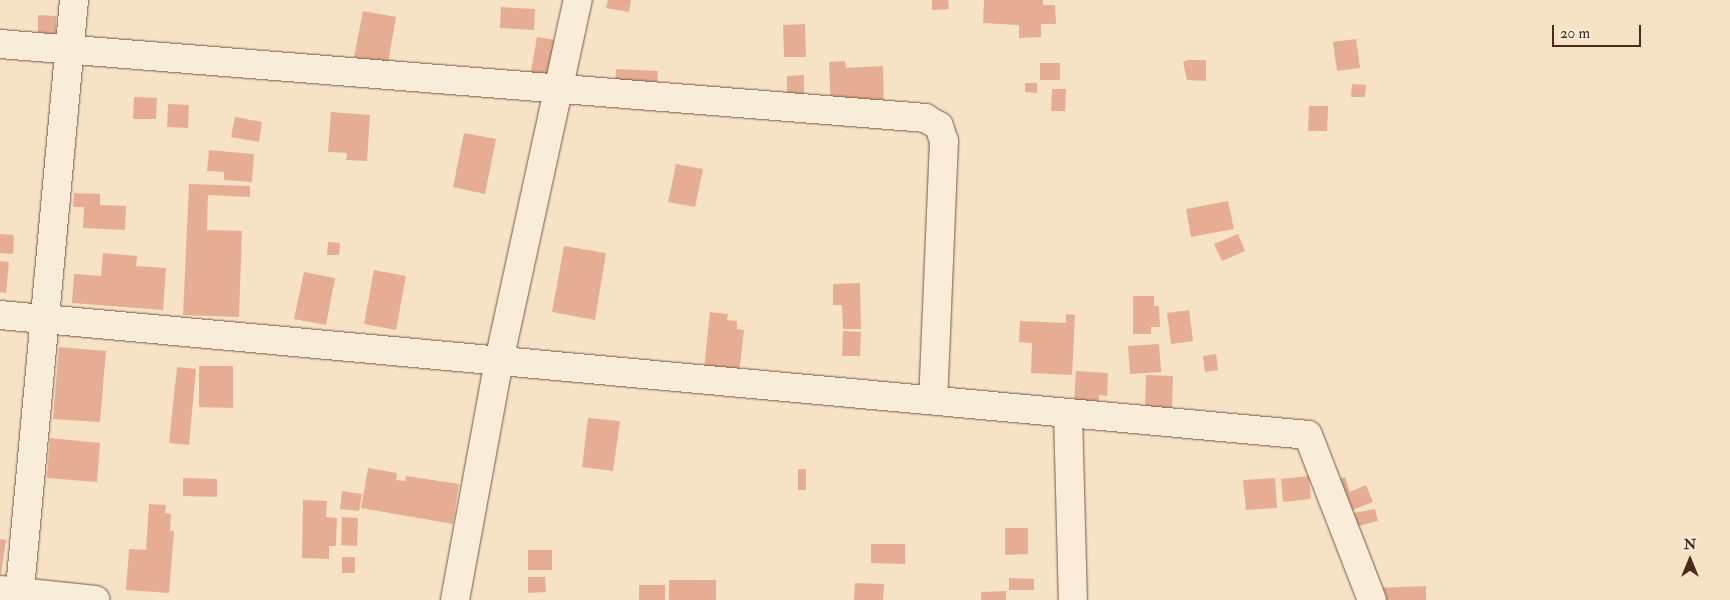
<!DOCTYPE html>
<html>
<head>
<meta charset="utf-8">
<style>
  body { margin:0 }
  #map { position:relative; width:1730px; height:600px; overflow:hidden; background:#f6e3c6; font-family:"IM FELL Double Pica",serif }
  div>[style] { position:absolute }
  .building>* { inset:0; background:#e7ad92 }
  .roads { filter:drop-shadow(0 0 1px #755846) drop-shadow(0 0 1px #755846) }
  .minor>* { height:28px; margin:-14px; padding:0 14px; transform-origin:14px; border-radius:14px; background:#f9edda }
  span { translate:-50% -50%; white-space:nowrap; text-align:center; line-height:1.15; -webkit-text-stroke:5px #f9edda; paint-order:stroke }
  .north { position:absolute; left:1665px; top:535px; width:50px; height:50px; -webkit-text-stroke:4px #f9edda; paint-order:stroke; rotate:0deg; font-size:14px; font-weight:700; line-height:20px; text-align:center; color:#4a291b }
  .north::after { content:''; display:block; margin:auto; width:18px; height:22px; background:#4a291b; clip-path:polygon(50% 0,100% 100%,50% 72%,0 100%) }
  .scale { position:absolute; left:1552px; top:25px; width:89px; height:22px; box-sizing:border-box; border:2px solid #4a291b; border-top:0; padding-left:6px; font-size:15px; line-height:18px; white-space:nowrap; color:#4a291b; -webkit-text-stroke:4px #f9edda; paint-order:stroke }
</style>
</head>
<body>
<div id="map">
  <div class="building">
    <i style="clip-path:polygon(608px 0,631px 0,629px 12px,606px 8px)"></i>
    <i style="clip-path:polygon(932px 0,948px 0,949px 9px,932px 10px)"></i>
    <i style="clip-path:polygon(984px 0,1043px 0,1043px 5px,1055px 5px,1056px 24px,1041px 24px,1041px 37px,1019px 38px,1019px 25px,983px 23px)"></i>
    <i style="clip-path:polygon(501px 7px,535px 9px,534px 30px,500px 28px)"></i>
    <i style="clip-path:polygon(363px 11px,396px 17px,388px 63px,354px 57px)"></i>
    <i style="clip-path:polygon(38px 15px,56px 16px,56px 38px,38px 37px)"></i>
    <i style="clip-path:polygon(805px 24px,806px 57px,784px 57px,783px 25px)"></i>
    <i style="clip-path:polygon(537px 37px,555px 40px,548px 80px,530px 77px)"></i>
    <i style="clip-path:polygon(1356px 39px,1360px 68px,1337px 71px,1333px 42px)"></i>
    <i style="clip-path:polygon(1188px 60px,1206px 60px,1206px 81px,1187px 80px,1183px 62px)"></i>
    <i style="clip-path:polygon(845px 61px,846px 68px,883px 66px,884px 108px,831px 110px,829px 62px)"></i>
    <i style="clip-path:polygon(1040px 63px,1060px 63px,1060px 80px,1040px 80px)"></i>
    <i style="clip-path:polygon(616px 69px,658px 71px,657px 88px,615px 87px)"></i>
    <i style="clip-path:polygon(804px 75px,804px 98px,787px 98px,787px 76px)"></i>
    <i style="clip-path:polygon(1025px 83px,1037px 83px,1037px 93px,1025px 92px)"></i>
    <i style="clip-path:polygon(1352px 84px,1366px 85px,1365px 97px,1351px 97px)"></i>
    <i style="clip-path:polygon(1052px 89px,1066px 89px,1065px 111px,1051px 111px)"></i>
    <i style="clip-path:polygon(134px 97px,157px 98px,156px 119px,133px 119px)"></i>
    <i style="clip-path:polygon(168px 104px,189px 105px,188px 128px,167px 127px)"></i>
    <i style="clip-path:polygon(1309px 106px,1328px 106px,1327px 131px,1308px 131px)"></i>
    <i style="clip-path:polygon(331px 112px,370px 115px,367px 161px,346px 160px,347px 153px,328px 152px)"></i>
    <i style="clip-path:polygon(235px 117px,262px 122px,259px 142px,231px 137px)"></i>
    <i style="clip-path:polygon(464px 133px,496px 139px,485px 194px,453px 187px)"></i>
    <i style="clip-path:polygon(209px 150px,254px 154px,252px 182px,224px 180px,224px 172px,207px 171px)"></i>
    <i style="clip-path:polygon(676px 164px,703px 169px,695px 207px,668px 202px)"></i>
    <i style="clip-path:polygon(189px 184px,250px 186px,250px 197px,208px 195px,207px 230px,242px 231px,239px 317px,183px 315px)"></i>
    <i style="clip-path:polygon(74px 193px,100px 194px,100px 205px,126px 206px,125px 230px,83px 228px,84px 207px,73px 207px)"></i>
    <i style="clip-path:polygon(1228px 201px,1234px 229px,1191px 237px,1186px 209px)"></i>
    <i style="clip-path:polygon(0 234px,14px 235px,13px 254px,0 253px)"></i>
    <i style="clip-path:polygon(1238px 234px,1245px 251px,1222px 261px,1214px 244px)"></i>
    <i style="clip-path:polygon(328px 242px,340px 243px,339px 255px,327px 255px)"></i>
    <i style="clip-path:polygon(564px 246px,606px 253px,595px 320px,552px 312px)"></i>
    <i style="clip-path:polygon(103px 253px,137px 256px,136px 266px,166px 268px,163px 310px,72px 303px,74px 274px,101px 276px)"></i>
    <i style="clip-path:polygon(0 261px,9px 262px,6px 293px,0 292px)"></i>
    <i style="clip-path:polygon(374px 270px,406px 276px,396px 330px,364px 324px)"></i>
    <i style="clip-path:polygon(304px 272px,335px 278px,326px 325px,294px 319px)"></i>
    <i style="clip-path:polygon(860px 283px,861px 329px,843px 329px,842px 305px,833px 305px,833px 284px)"></i>
    <i style="clip-path:polygon(1133px 296px,1154px 296px,1154px 306px,1159px 306px,1160px 327px,1151px 327px,1151px 334px,1133px 334px)"></i>
    <i style="clip-path:polygon(1189px 310px,1193px 341px,1171px 344px,1167px 313px)"></i>
    <i style="clip-path:polygon(710px 312px,728px 314px,727px 320px,737px 321px,737px 329px,744px 330px,739px 373px,704px 369px)"></i>
    <i style="clip-path:polygon(1066px 314px,1075px 315px,1072px 375px,1031px 373px,1032px 343px,1019px 342px,1020px 321px,1066px 323px)"></i>
    <i style="clip-path:polygon(843px 331px,861px 332px,860px 356px,842px 356px)"></i>
    <i style="clip-path:polygon(1159px 344px,1161px 372px,1130px 374px,1128px 346px)"></i>
    <i style="clip-path:polygon(59px 347px,106px 351px,100px 422px,53px 419px)"></i>
    <i style="clip-path:polygon(1216px 354px,1218px 370px,1205px 372px,1203px 356px)"></i>
    <i style="clip-path:polygon(199px 366px,233px 366px,233px 408px,199px 407px)"></i>
    <i style="clip-path:polygon(177px 367px,196px 369px,189px 445px,169px 443px)"></i>
    <i style="clip-path:polygon(1076px 371px,1108px 373px,1107px 396px,1099px 395px,1099px 403px,1074px 402px)"></i>
    <i style="clip-path:polygon(1146px 375px,1173px 376px,1172px 409px,1145px 408px)"></i>
    <i style="clip-path:polygon(588px 418px,620px 421px,613px 471px,582px 467px)"></i>
    <i style="clip-path:polygon(50px 438px,100px 443px,97px 482px,47px 478px)"></i>
    <i style="clip-path:polygon(368px 468px,397px 473px,396px 480px,405px 481px,406px 476px,459px 484px,453px 524px,361px 508px)"></i>
    <i style="clip-path:polygon(798px 469px,806px 469px,806px 490px,798px 490px)"></i>
    <i style="clip-path:polygon(1309px 476px,1311px 499px,1283px 502px,1281px 479px)"></i>
    <i style="clip-path:polygon(1345px 477px,1350px 492px,1366px 485px,1373px 502px,1350px 511px,1337px 480px)"></i>
    <i style="clip-path:polygon(183px 478px,217px 479px,217px 497px,183px 496px)"></i>
    <i style="clip-path:polygon(1275px 478px,1277px 508px,1246px 510px,1243px 480px)"></i>
    <i style="clip-path:polygon(342px 491px,362px 494px,359px 511px,340px 509px)"></i>
    <i style="clip-path:polygon(303px 500px,327px 501px,326px 517px,337px 518px,336px 546px,329px 546px,329px 559px,302px 558px)"></i>
    <i style="clip-path:polygon(149px 504px,166px 505px,165px 513px,171px 514px,170px 531px,174px 531px,169px 593px,126px 590px,129px 549px,146px 550px)"></i>
    <i style="clip-path:polygon(1375px 509px,1378px 521px,1358px 526px,1354px 513px)"></i>
    <i style="clip-path:polygon(342px 517px,358px 518px,357px 546px,341px 545px)"></i>
    <i style="clip-path:polygon(1005px 528px,1028px 528px,1028px 554px,1005px 555px)"></i>
    <i style="clip-path:polygon(0 539px,6px 540px,1px 574px,0 574px)"></i>
    <i style="clip-path:polygon(871px 544px,905px 544px,905px 564px,871px 563px)"></i>
    <i style="clip-path:polygon(528px 550px,552px 550px,552px 570px,528px 570px)"></i>
    <i style="clip-path:polygon(342px 557px,355px 557px,355px 573px,342px 573px)"></i>
    <i style="clip-path:polygon(528px 577px,545px 577px,546px 592px,528px 593px)"></i>
    <i style="clip-path:polygon(1009px 578px,1034px 579px,1034px 590px,1009px 590px)"></i>
    <i style="clip-path:polygon(669px 580px,716px 580px,716px 600px,669px 600px)"></i>
    <i style="clip-path:polygon(855px 583px,884px 584px,883px 600px,854px 600px)"></i>
    <i style="clip-path:polygon(639px 585px,665px 585px,665px 600px,639px 600px)"></i>
    <i style="clip-path:polygon(1426px 586px,1426px 600px,1377px 600px,1376px 588px)"></i>
    <i style="clip-path:polygon(1006px 591px,1006px 600px,981px 600px,981px 592px)"></i>
  </div>
  <div class="roads">
    <div class="minor">
      <i style="left:0;top:44px;width:928px;rotate:4.57deg"></i>
      <i style="left:925px;top:118px;width:16px;rotate:30deg"></i>
      <i style="left:939px;top:126px;width:16px;rotate:72deg"></i>
      <i style="left:944px;top:141px;width:259px;rotate:92.4deg"></i>
      <i style="left:0;top:315px;width:1313px;rotate:5.24deg"></i>
      <i style="left:1308px;top:435px;width:177px;rotate:68.8deg"></i>
      <i style="left:1068px;top:413px;width:187px;rotate:88.5deg"></i>
      <i style="left:0;top:590px;width:96px;rotate:6deg"></i>
      <i style="left:19px;top:600px;width:603px;rotate:-84.76deg"></i>
      <i style="left:455px;top:600px;width:243px;rotate:-79.6deg"></i>
      <i style="left:499px;top:361px;width:370px;rotate:-77.7deg"></i>
    </div>
  </div>
  <div class="north">N</div>
  <div class="scale">20 m</div>
</div>
</body>
</html>
